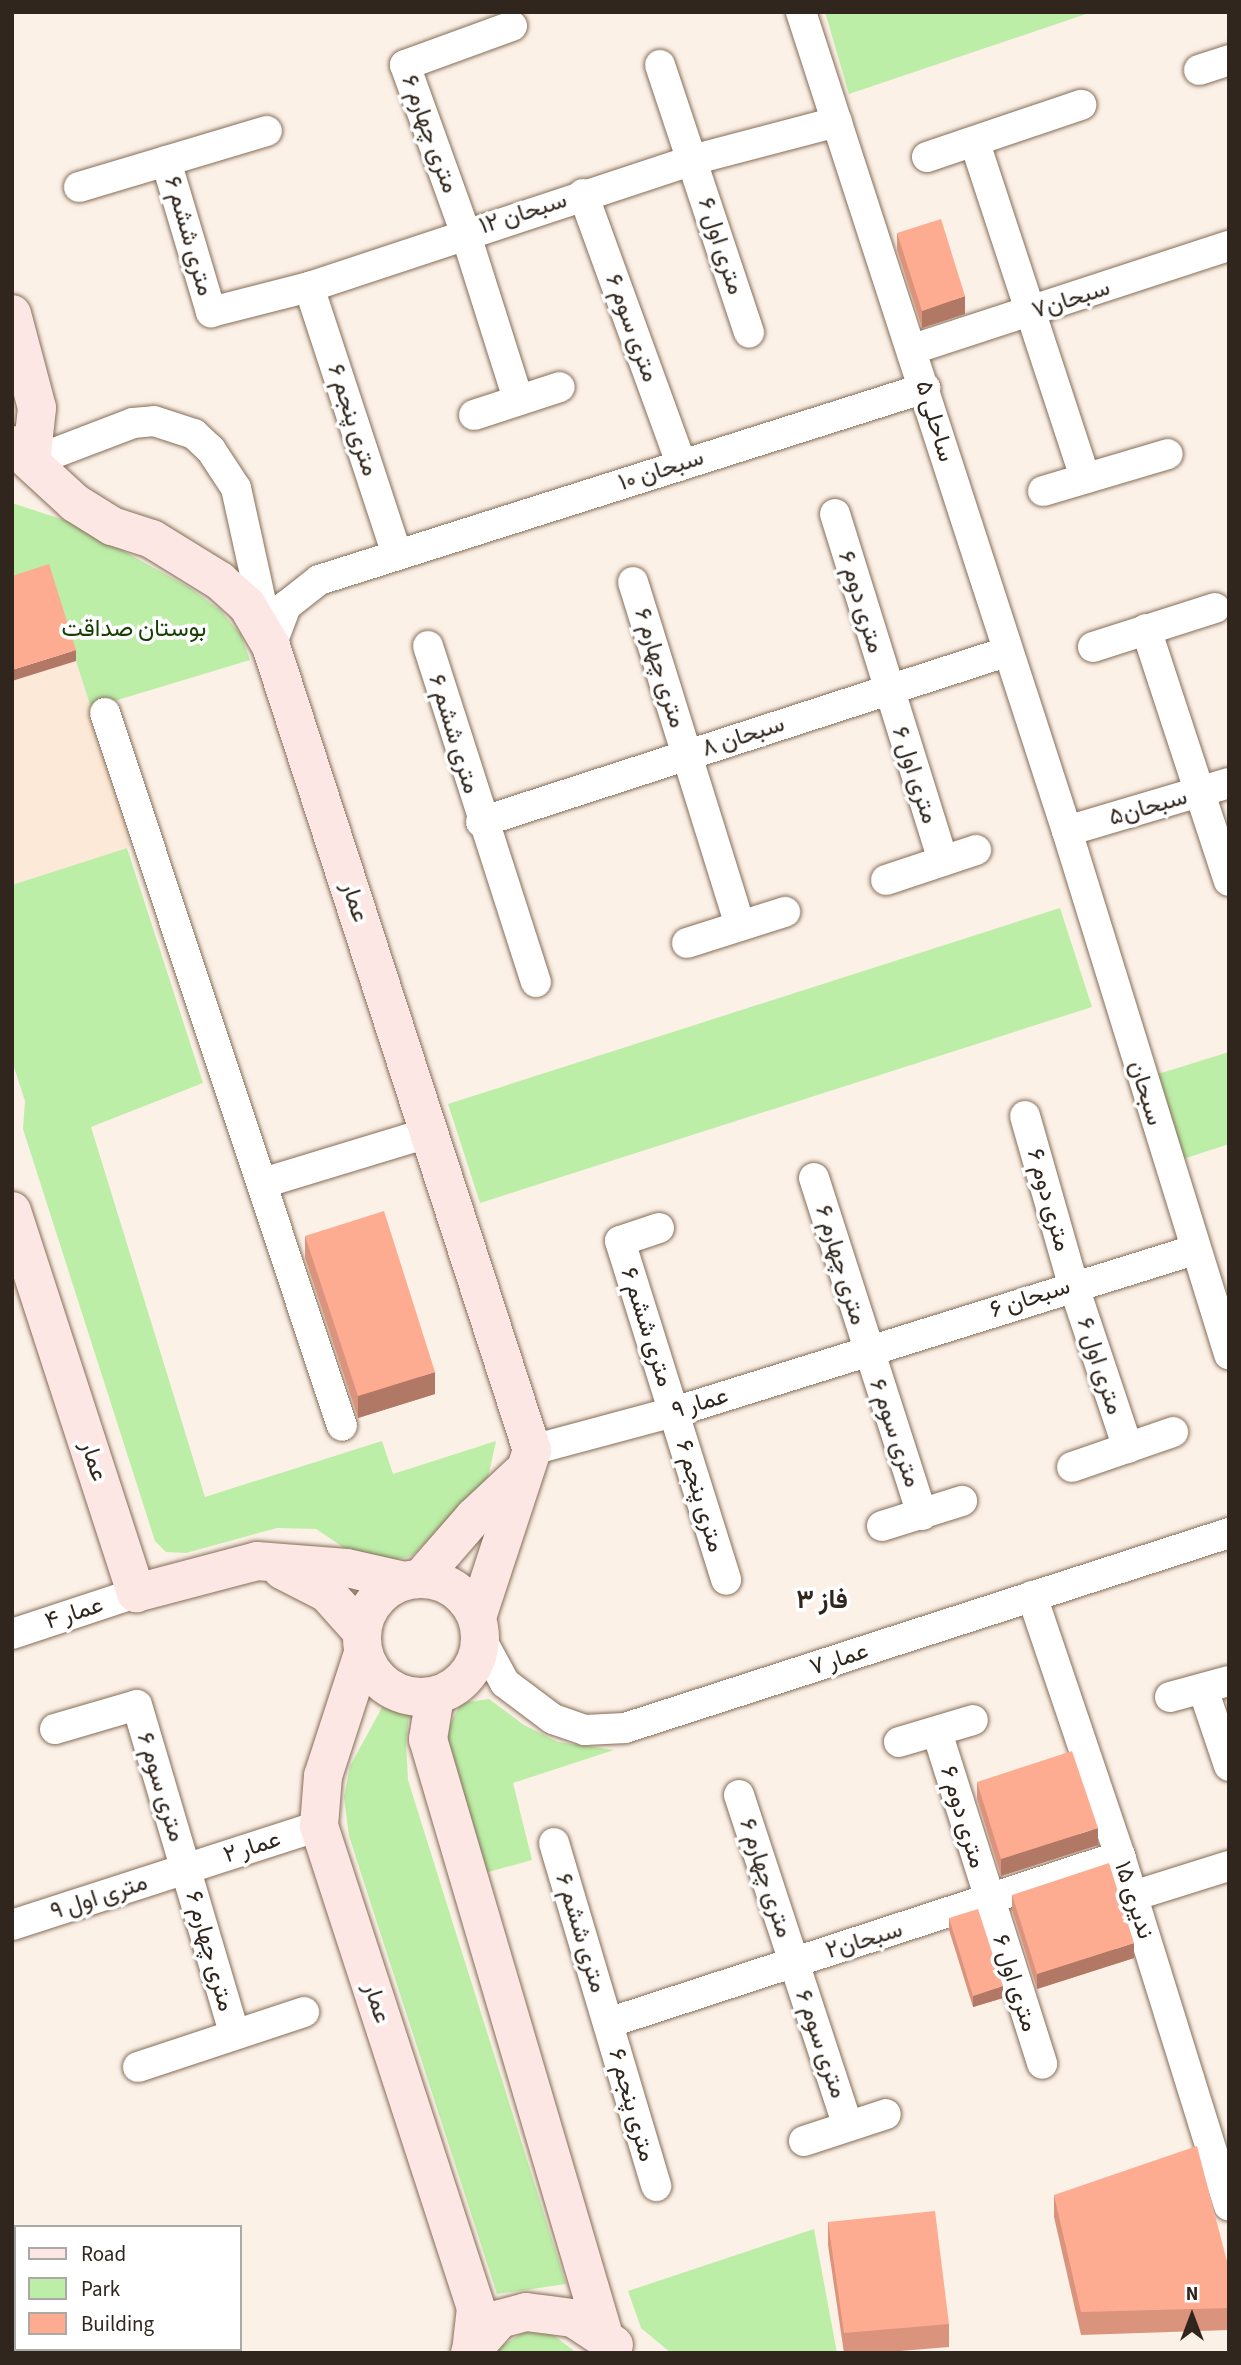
<!DOCTYPE html>
<html>
<head>
<meta charset="utf-8">
<style>
  body { margin:0 }
  #map { position:relative; width:1241px; height:2365px; overflow:hidden; background:#fcf1e7; font-family:"Source Sans 3",Vazirmatn,sans-serif }
  div>[style] { position:absolute }
  .built>* { inset:0; background:#fde9d7 }
  .green>* { inset:0; background:#bceea8 }
  .roads { filter:drop-shadow(0 0 2px #856d58) drop-shadow(0 0 2px #856d58) }
  .street>* { height:30px; margin:-15px; padding:0 15px; transform-origin:15px; border-radius:15px; background:#fff }
  .secondary>* { height:38px; margin:-19px; padding:0 19px; transform-origin:19px; border-radius:19px; background:#fde7e4 }
  .secondary>.ring { margin:-19px; padding:0; box-sizing:content-box; background:none; border:38px solid #fde7e4; border-radius:50% }
  .wall>* { inset:0; background:#da947d }
  .shaded-wall>* { inset:0; background:#b17866 }
  .building>* { inset:0; background:#fdac91 }
  span { translate:-50% -50%; white-space:nowrap; text-align:center; line-height:1.15; -webkit-text-stroke:7px #fff; paint-order:stroke }
  .street-label { font-size:24px; color:#30261d }
  .park-label { font-size:24px; color:#183e02 }
  .neighbourhood-label { font-size:26px; color:#30261d; font-weight:700 }
  .frame { position:absolute; inset:0; border:14px solid #30261d; pointer-events:none }
  .legend { position:absolute; left:14px; top:2225px; width:228px; height:126px; box-sizing:border-box; background:#fff; border:2px solid #aca8a5; margin:0; padding:9px 12px; list-style:none; font-size:21px; color:#30261d }
  .legend li { display:flex; align-items:center; gap:14px; height:35px }
  .legend b { width:35px; border:2px solid #aca8a5 }
  .north { position:absolute; left:1157px; top:2281px; width:70px; height:70px; -webkit-text-stroke:5px #fff; paint-order:stroke; rotate:0deg; font-size:19px; font-weight:700; line-height:28px; text-align:center; color:#30261d }
  .north::after { content:''; display:block; margin:auto; width:24px; height:32px; background:#30261d; clip-path:polygon(50% 0,100% 100%,50% 72%,0 100%) }
</style>
</head>
<body>
<div id="map">
  <div class="built">
    <i style="clip-path:polygon(49px 576px,134px 842px,127px 848px,12px 885px,12px 588px)"></i>
  </div>
  <div class="green">
    <i style="clip-path:polygon(825px 12px,1092px 12px,849px 94px)"></i>
    <i style="clip-path:polygon(12px 503px,73px 523px,190px 588px,220px 610px,241px 635px,250px 660px,91px 708px,49px 576px,12px 588px)"></i>
    <i style="clip-path:polygon(127px 848px,203px 1083px,91px 1127px,205px 1497px,382px 1441px,393px 1474px,496px 1441px,488px 1478px,412px 1556px,391px 1561px,355px 1555px,316px 1529px,277px 1528px,186px 1553px,166px 1552px,155px 1541px,23px 1129px,25px 1101px,12px 1061px,12px 885px)"></i>
    <i style="clip-path:polygon(1060px 908px,1092px 1007px,480px 1203px,448px 1104px)"></i>
    <i style="clip-path:polygon(1229px 1052px,1229px 1144px,1168px 1164px,1142px 1079px)"></i>
    <i style="clip-path:polygon(398px 1699px,410px 1706px,406px 1742px,408px 1780px,566px 2284px,497px 2294px,349px 1836px,344px 1797px,350px 1766px,385px 1702px)"></i>
    <i style="clip-path:polygon(489px 1699px,524px 1725px,558px 1742px,614px 1750px,513px 1783px,532px 1860px,478px 1875px,445px 1748px,450px 1725px,461px 1703px)"></i>
    <i style="clip-path:polygon(814px 2229px,837px 2353px,671px 2353px,641px 2328px,628px 2291px)"></i>
    <i style="clip-path:polygon(524px 2332px,553px 2335px,577px 2353px,491px 2353px)"></i>
  </div>
  <div class="roads">
    <div class="street">
      <i style="left:801px;top:12px;width:861px;rotate:72.01deg"></i>
      <i style="left:1067px;top:831px;width:548px;rotate:72.79deg"></i>
      <i style="left:512px;top:26px;width:114px;rotate:160deg"></i>
      <i style="left:405px;top:65px;width:177px;rotate:70.2deg"></i>
      <i style="left:465px;top:232px;width:175px;rotate:72.4deg"></i>
      <i style="left:660px;top:65px;width:282px;rotate:71.6deg"></i>
      <i style="left:1199px;top:70px;width:32px;rotate:-18deg"></i>
      <i style="left:975px;top:143px;width:353px;rotate:71.8deg"></i>
      <i style="left:927px;top:157px;width:163px;rotate:-18.7deg"></i>
      <i style="left:166px;top:161px;width:158px;rotate:73.4deg"></i>
      <i style="left:211px;top:312px;width:101px;rotate:-14.3deg"></i>
      <i style="left:309px;top:287px;width:404px;rotate:-18.3deg"></i>
      <i style="left:692px;top:160px;width:150px;rotate:-14.7deg"></i>
      <i style="left:79px;top:187px;width:196px;rotate:-16.6deg"></i>
      <i style="left:583px;top:194px;width:286px;rotate:70deg"></i>
      <i style="left:309px;top:287px;width:281px;rotate:71.8deg"></i>
      <i style="left:913px;top:349px;width:332px;rotate:-18.1deg"></i>
      <i style="left:474px;top:415px;width:90px;rotate:-18deg"></i>
      <i style="left:31px;top:462px;width:109px;rotate:-20.9deg"></i>
      <i style="left:133px;top:423px;width:21px;rotate:-5deg"></i>
      <i style="left:154px;top:421px;width:42px;rotate:18deg"></i>
      <i style="left:194px;top:434px;width:23px;rotate:43deg"></i>
      <i style="left:211px;top:450px;width:45px;rotate:56.7deg"></i>
      <i style="left:236px;top:488px;width:144px;rotate:77.6deg"></i>
      <i style="left:1043px;top:491px;width:130px;rotate:-16.5deg"></i>
      <i style="left:835px;top:514px;width:363px;rotate:72.7deg"></i>
      <i style="left:633px;top:582px;width:359px;rotate:72.7deg"></i>
      <i style="left:1146px;top:629px;width:265px;rotate:71.8deg"></i>
      <i style="left:271px;top:646px;width:43px;rotate:-69.4deg"></i>
      <i style="left:286px;top:606px;width:42px;rotate:-38.2deg"></i>
      <i style="left:319px;top:580px;width:636px;rotate:-17.58deg"></i>
      <i style="left:428px;top:646px;width:353px;rotate:72.2deg"></i>
      <i style="left:1093px;top:647px;width:128px;rotate:-17.7deg"></i>
      <i style="left:105px;top:713px;width:751px;rotate:71.61deg"></i>
      <i style="left:481px;top:822px;width:552px;rotate:-17.94deg"></i>
      <i style="left:1067px;top:831px;width:169px;rotate:-16.5deg"></i>
      <i style="left:886px;top:880px;width:95px;rotate:-18.4deg"></i>
      <i style="left:687px;top:943px;width:103px;rotate:-17.6deg"></i>
      <i style="left:1025px;top:1116px;width:175px;rotate:74.1deg"></i>
      <i style="left:1073px;top:1284px;width:173px;rotate:71.5deg"></i>
      <i style="left:814px;top:1178px;width:354px;rotate:72.2deg"></i>
      <i style="left:263px;top:1183px;width:172px;rotate:-16.9deg"></i>
      <i style="left:659px;top:1228px;width:41px;rotate:161.6deg"></i>
      <i style="left:620px;top:1241px;width:355px;rotate:72.6deg"></i>
      <i style="left:532px;top:1450px;width:147px;rotate:-15deg"></i>
      <i style="left:674px;top:1412px;width:545px;rotate:-17.3deg"></i>
      <i style="left:1072px;top:1467px;width:107px;rotate:-19.1deg"></i>
      <i style="left:882px;top:1526px;width:84px;rotate:-17.4deg"></i>
      <i style="left:1032px;top:1596px;width:274px;rotate:71.3deg"></i>
      <i style="left:1120px;top:1856px;width:366px;rotate:72.7deg"></i>
      <i style="left:12px;top:1634px;width:131px;rotate:-18.3deg"></i>
      <i style="left:481px;top:1639px;width:50px;rotate:61.4deg"></i>
      <i style="left:505px;top:1683px;width:60px;rotate:36.9deg"></i>
      <i style="left:553px;top:1719px;width:34px;rotate:19deg"></i>
      <i style="left:585px;top:1730px;width:40px;rotate:-2.9deg"></i>
      <i style="left:625px;top:1728px;width:635px;rotate:-17.89deg"></i>
      <i style="left:1203px;top:1689px;width:81px;rotate:71.3deg"></i>
      <i style="left:1170px;top:1697px;width:61px;rotate:-15.2deg"></i>
      <i style="left:55px;top:1729px;width:85px;rotate:-16.3deg"></i>
      <i style="left:137px;top:1705px;width:342px;rotate:73.5deg"></i>
      <i style="left:937px;top:1732px;width:348px;rotate:72.4deg"></i>
      <i style="left:899px;top:1742px;width:77px;rotate:-16.6deg"></i>
      <i style="left:739px;top:1795px;width:348px;rotate:71.8deg"></i>
      <i style="left:554px;top:1843px;width:358px;rotate:73.4deg"></i>
      <i style="left:1133px;top:1896px;width:101px;rotate:-17.4deg"></i>
      <i style="left:12px;top:1925px;width:323px;rotate:-17.9deg"></i>
      <i style="left:608px;top:2023px;width:539px;rotate:-18.06deg"></i>
      <i style="left:138px;top:2067px;width:175px;rotate:-18.3deg"></i>
      <i style="left:804px;top:2141px;width:86px;rotate:-18.2deg"></i>
    </div>
    <div class="secondary">
      <i style="left:12px;top:314px;width:97px;rotate:75.1deg"></i>
      <i style="left:37px;top:408px;width:54px;rotate:96.3deg"></i>
      <i style="left:12px;top:445px;width:86px;rotate:42.6deg"></i>
      <i style="left:75px;top:503px;width:44px;rotate:31.9deg"></i>
      <i style="left:112px;top:526px;width:42px;rotate:18deg"></i>
      <i style="left:152px;top:539px;width:80px;rotate:31.7deg"></i>
      <i style="left:220px;top:581px;width:36px;rotate:42deg"></i>
      <i style="left:247px;top:605px;width:48px;rotate:59.7deg"></i>
      <i style="left:271px;top:646px;width:845px;rotate:72.02deg"></i>
      <i style="left:532px;top:1450px;width:176px;rotate:108.2deg"></i>
      <i style="left:12px;top:1211px;width:402px;rotate:72deg"></i>
      <i style="left:136px;top:1593px;width:125px;rotate:-14.8deg"></i>
      <i style="left:257px;top:1561px;width:90px;rotate:4.4deg"></i>
      <i style="left:347px;top:1568px;width:58px;rotate:12.8deg"></i>
      <i style="left:282px;top:1570px;width:51px;rotate:27.1deg"></i>
      <i style="left:327px;top:1593px;width:52px;rotate:48.1deg"></i>
      <i style="left:421px;top:1578px;width:81px;rotate:-49deg"></i>
      <i style="left:474px;top:1517px;width:64px;rotate:-43.1deg"></i>
      <i class="ring" style="left:362px;top:1579px;width:80px;height:80px"></i>
      <i style="left:363px;top:1653px;width:129px;rotate:108deg"></i>
      <i style="left:323px;top:1776px;width:50px;rotate:94.6deg"></i>
      <i style="left:319px;top:1826px;width:507px;rotate:71.96deg"></i>
      <i style="left:476px;top:2308px;width:44px;rotate:96.5deg"></i>
      <i style="left:435px;top:1696px;width:44px;rotate:99.2deg"></i>
      <i style="left:428px;top:1739px;width:622px;rotate:73.57deg"></i>
      <i style="left:470px;top:2353px;width:45px;rotate:-48.6deg"></i>
      <i style="left:500px;top:2319px;width:27px;rotate:-15deg"></i>
      <i style="left:526px;top:2312px;width:47px;rotate:7.3deg"></i>
      <i style="left:573px;top:2318px;width:49px;rotate:33.4deg"></i>
    </div>
  </div>
  <div class="wall">
    <i style="clip-path:polygon(897px 233px,965px 314px,922px 328px,897px 250px)"></i>
    <i style="clip-path:polygon(305px 1236px,435px 1394px,358px 1418px,305px 1258px)"></i>
    <i style="clip-path:polygon(977px 1782px,1098px 1845px,1001px 1876px,977px 1799px)"></i>
    <i style="clip-path:polygon(1012px 1895px,1134px 1958px,1037px 1989px,1012px 1910px)"></i>
    <i style="clip-path:polygon(949px 1918px,1003px 1998px,973px 2007px,949px 1930px)"></i>
    <i style="clip-path:polygon(1054px 2195px,1229px 2269px,1229px 2330px,1081px 2335px,1054px 2217px)"></i>
    <i style="clip-path:polygon(828px 2222px,949px 2324px,949px 2347px,876px 2353px,844px 2353px,828px 2245px)"></i>
  </div>
  <div class="shaded-wall">
    <i style="clip-path:polygon(965px 296px,965px 314px,922px 328px,922px 311px)"></i>
    <i style="clip-path:polygon(76px 650px,76px 661px,12px 681px,12px 670px)"></i>
    <i style="clip-path:polygon(435px 1372px,435px 1394px,358px 1418px,358px 1396px)"></i>
    <i style="clip-path:polygon(1098px 1828px,1098px 1845px,1001px 1876px,1001px 1859px)"></i>
    <i style="clip-path:polygon(1134px 1943px,1134px 1958px,1037px 1989px,1037px 1974px)"></i>
    <i style="clip-path:polygon(1003px 1986px,1003px 1998px,973px 2007px,973px 1996px)"></i>
  </div>
  <div class="building">
    <i style="clip-path:polygon(941px 219px,965px 296px,922px 311px,897px 233px)"></i>
    <i style="clip-path:polygon(49px 564px,76px 650px,12px 670px,12px 576px)"></i>
    <i style="clip-path:polygon(384px 1211px,435px 1372px,358px 1396px,305px 1236px)"></i>
    <i style="clip-path:polygon(1072px 1751px,1098px 1828px,1001px 1859px,977px 1782px)"></i>
    <i style="clip-path:polygon(1109px 1863px,1134px 1943px,1037px 1974px,1012px 1895px)"></i>
    <i style="clip-path:polygon(978px 1909px,1003px 1986px,973px 1996px,949px 1918px)"></i>
    <i style="clip-path:polygon(1197px 2146px,1229px 2269px,1229px 2308px,1081px 2312px,1054px 2195px)"></i>
    <i style="clip-path:polygon(935px 2211px,949px 2324px,844px 2333px,828px 2222px)"></i>
  </div>
  <div class="street-label">
    <span style="left:430px;top:134px;rotate:70deg">۶ متری چهارم</span>
    <span style="left:523px;top:213px;rotate:-18deg">سبحان ۱۲</span>
    <span style="left:189px;top:236px;rotate:74deg">۶ متری ششم</span>
    <span style="left:721px;top:246px;rotate:72deg">۶ متری اول</span>
    <span style="left:1071px;top:299px;rotate:-18deg">سبحان۷</span>
    <span style="left:632px;top:328px;rotate:70deg">۶ متری سوم</span>
    <span style="left:353px;top:420px;rotate:72deg">۶ متری پنجم</span>
    <span style="left:935px;top:421px;rotate:73deg">ساحلی ۵</span>
    <span style="left:661px;top:470px;rotate:-18deg">سبحان ۱۰</span>
    <span style="left:861px;top:602px;rotate:73deg">۶ متری دوم</span>
    <span style="left:660px;top:668px;rotate:73deg">۶ متری چهارم</span>
    <span style="left:454px;top:734px;rotate:73deg">۶ متری ششم</span>
    <span style="left:743px;top:736px;rotate:-18deg">سبحان ۸</span>
    <span style="left:915px;top:775px;rotate:72deg">۶ متری اول</span>
    <span style="left:1148px;top:807px;rotate:-16deg">سبحان۵</span>
    <span style="left:355px;top:902px;rotate:72deg">عمار</span>
    <span style="left:1146px;top:1093px;rotate:73deg">سبحان</span>
    <span style="left:1049px;top:1200px;rotate:74deg">۶ متری دوم</span>
    <span style="left:841px;top:1265px;rotate:73deg">۶ متری چهارم</span>
    <span style="left:1030px;top:1298px;rotate:-18deg">سبحان ۶</span>
    <span style="left:647px;top:1327px;rotate:72deg">۶ متری ششم</span>
    <span style="left:1100px;top:1366px;rotate:72deg">۶ متری اول</span>
    <span style="left:700px;top:1403px;rotate:-17deg">عمار ۹</span>
    <span style="left:895px;top:1433px;rotate:71deg">۶ متری سوم</span>
    <span style="left:94px;top:1461px;rotate:72deg">عمار</span>
    <span style="left:700px;top:1496px;rotate:73deg">۶ متری پنجم</span>
    <span style="left:74px;top:1613px;rotate:-18deg">عمار ۴</span>
    <span style="left:839px;top:1659px;rotate:-18deg">عمار ۷</span>
    <span style="left:161px;top:1787px;rotate:73deg">۶ متری سوم</span>
    <span style="left:963px;top:1817px;rotate:73deg">۶ متری دوم</span>
    <span style="left:252px;top:1847px;rotate:-18deg">عمار ۲</span>
    <span style="left:766px;top:1878px;rotate:72deg">۶ متری چهارم</span>
    <span style="left:99px;top:1897px;rotate:-18deg">۹ متری اول</span>
    <span style="left:1134px;top:1900px;rotate:72deg">ندیری ۱۵</span>
    <span style="left:581px;top:1933px;rotate:73deg">۶ متری ششم</span>
    <span style="left:864px;top:1940px;rotate:-17deg">سبحان۲</span>
    <span style="left:210px;top:1951px;rotate:74deg">۶ متری چهارم</span>
    <span style="left:1015px;top:1983px;rotate:72deg">۶ متری اول</span>
    <span style="left:377px;top:2003px;rotate:72deg">عمار</span>
    <span style="left:821px;top:2044px;rotate:71deg">۶ متری سوم</span>
    <span style="left:632px;top:2105px;rotate:74deg">۶ متری پنجم</span>
  </div>
  <div class="park-label">
    <span style="left:134px;top:629px">بوستان صداقت</span>
  </div>
  <div class="neighbourhood-label">
    <span style="left:822px;top:1600px">فاز ۳</span>
  </div>
  <div class="frame"></div>
  <ul class="legend">
  <li><b style="height:9px;background:#fde7e4"></b>Road</li>
  <li><b style="height:19px;background:#bceea8"></b>Park</li>
  <li><b style="height:19px;background:#fdac91"></b>Building</li>
  </ul>
  <div class="north">N</div>
</div>
</body>
</html>
